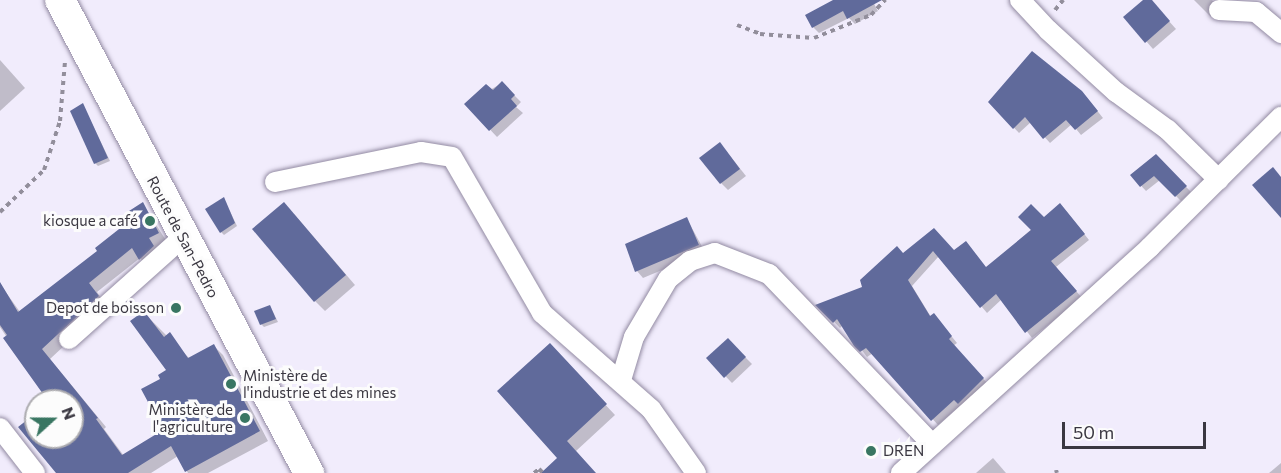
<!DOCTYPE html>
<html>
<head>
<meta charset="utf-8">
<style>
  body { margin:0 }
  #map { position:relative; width:1281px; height:473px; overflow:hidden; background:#f1ecfc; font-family:Commissioner,sans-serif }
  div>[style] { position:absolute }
  .shadow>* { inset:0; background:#0003 }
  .building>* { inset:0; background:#606a9b }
  .path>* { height:4px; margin-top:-2px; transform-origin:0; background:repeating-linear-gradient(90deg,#928e9b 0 4.5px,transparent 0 9px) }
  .roads { filter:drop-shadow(0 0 2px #928aa2) drop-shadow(0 0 2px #928aa2) }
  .street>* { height:20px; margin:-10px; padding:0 10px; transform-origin:10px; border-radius:10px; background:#fff }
  .primary>* { height:30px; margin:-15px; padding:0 15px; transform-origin:15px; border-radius:15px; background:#fff }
  .dots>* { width:16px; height:16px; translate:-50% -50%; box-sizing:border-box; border:3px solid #fcfcfc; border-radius:50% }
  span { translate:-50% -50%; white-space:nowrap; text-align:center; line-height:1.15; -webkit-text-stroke:6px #fcfcfc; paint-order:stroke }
  .poi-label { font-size:15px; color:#3a3741 }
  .right { translate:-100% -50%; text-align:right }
  .left { translate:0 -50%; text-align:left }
  .street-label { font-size:15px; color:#3a3741 }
  .north { position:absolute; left:24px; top:389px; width:60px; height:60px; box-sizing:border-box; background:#fcfcfc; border:2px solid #aeadb1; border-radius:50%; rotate:69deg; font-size:16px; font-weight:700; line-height:24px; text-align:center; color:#3a3741 }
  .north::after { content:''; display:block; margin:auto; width:21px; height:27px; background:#397662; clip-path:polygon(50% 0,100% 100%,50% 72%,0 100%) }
  .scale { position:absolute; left:1062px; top:422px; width:144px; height:27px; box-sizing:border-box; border:3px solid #3a3741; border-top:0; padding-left:8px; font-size:18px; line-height:21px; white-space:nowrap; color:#3a3741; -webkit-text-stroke:4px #fcfcfc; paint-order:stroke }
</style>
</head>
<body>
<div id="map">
  <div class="shadow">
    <i style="clip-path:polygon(835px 0,872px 0,878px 11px,855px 24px,849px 18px,819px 33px,813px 27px)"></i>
    <i style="clip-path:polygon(1145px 0,1150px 0,1176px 29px,1153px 49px,1125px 17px)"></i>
    <i style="clip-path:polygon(1194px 0,1212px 0,1219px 7px,1211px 17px)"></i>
    <i style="clip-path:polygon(0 60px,25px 88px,0 111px)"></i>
    <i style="clip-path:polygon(502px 83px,521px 102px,516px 107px,523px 113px,497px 137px,466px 104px)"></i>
    <i style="clip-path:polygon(1087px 98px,1103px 118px,1081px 135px,1072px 124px,1050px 143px,1031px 122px,1019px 133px,990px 102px)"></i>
    <i style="clip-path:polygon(83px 105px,110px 161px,98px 166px,95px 163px)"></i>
    <i style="clip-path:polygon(726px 151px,746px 176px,728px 190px,721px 183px)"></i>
    <i style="clip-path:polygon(1156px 156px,1191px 192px,1181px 201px,1160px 180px,1146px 191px,1132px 176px)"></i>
    <i style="clip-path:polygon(224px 199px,237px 226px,224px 235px,221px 232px)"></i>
    <i style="clip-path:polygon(143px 204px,167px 242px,157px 247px,162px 256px,149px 268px,140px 258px,97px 292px,107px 306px,50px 359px,106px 427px,104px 429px,124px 456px,165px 431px,162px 380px,168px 371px,144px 313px,190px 359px,214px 346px,223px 355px,268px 441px,208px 473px,188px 473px,178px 456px,151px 473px,58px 473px,20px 427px,36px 415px,36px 437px,72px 437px,72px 401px,37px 401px,45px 395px,0 327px,0 284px,20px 312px,99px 251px,135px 218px)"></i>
    <i style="clip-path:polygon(1066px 211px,1089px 240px,1056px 267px,1082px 298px,1032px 338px,1002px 299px,987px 313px,939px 256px,912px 286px,931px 317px,939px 321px,957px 343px,953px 346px,989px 385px,964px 408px,961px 405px,938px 425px,873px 353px,867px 357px,843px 325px,840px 328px,818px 305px,864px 288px,933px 230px,954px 252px,986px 269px,1043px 219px)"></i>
    <i style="clip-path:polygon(294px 214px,355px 285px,325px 311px,315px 301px)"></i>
    <i style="clip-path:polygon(687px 219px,705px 252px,643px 278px,637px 271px)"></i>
    <i style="clip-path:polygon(270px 306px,278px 322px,264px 327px,261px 324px)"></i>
    <i style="clip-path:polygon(728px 340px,752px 364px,732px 383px,708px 358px)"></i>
    <i style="clip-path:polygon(559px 355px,615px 415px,576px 451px,595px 473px,553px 473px,559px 458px)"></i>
    <i style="clip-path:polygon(993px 458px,1006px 473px,976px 473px)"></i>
    <i style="clip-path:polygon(1281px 463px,1281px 473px,1269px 473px)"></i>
  </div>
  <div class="building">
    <i style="clip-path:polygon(833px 0,882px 0,847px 19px,843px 11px,812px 28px,805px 15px)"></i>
    <i style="clip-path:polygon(1143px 0,1152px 0,1170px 21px,1145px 43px,1123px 17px)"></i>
    <i style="clip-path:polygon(1032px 51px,1082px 91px,1098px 111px,1075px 130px,1066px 120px,1043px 139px,1025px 117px,1013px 129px,988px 102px)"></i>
    <i style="clip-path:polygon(502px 81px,515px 95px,511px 99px,517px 106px,489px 131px,464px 104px,486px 84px,493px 90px)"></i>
    <i style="clip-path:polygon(83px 103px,108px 158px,94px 164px,70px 111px)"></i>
    <i style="clip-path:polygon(720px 142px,740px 169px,720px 184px,699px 158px)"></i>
    <i style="clip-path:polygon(1156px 154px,1187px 186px,1175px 197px,1154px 176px,1140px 187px,1130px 175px)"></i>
    <i style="clip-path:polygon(1273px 167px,1281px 177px,1281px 218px,1252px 185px)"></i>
    <i style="clip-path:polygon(224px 197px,235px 223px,220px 233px,205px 209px)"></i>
    <i style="clip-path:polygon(143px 202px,159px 233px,149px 238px,154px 246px,139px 260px,132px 248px,89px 283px,99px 296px,42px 349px,98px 418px,96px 419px,122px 455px,163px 430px,141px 389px,160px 379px,158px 375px,166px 370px,130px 321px,144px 311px,164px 337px,170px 332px,188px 358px,214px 344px,260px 431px,185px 472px,171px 446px,128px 473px,56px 473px,18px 427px,36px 413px,36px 437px,72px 437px,72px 401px,48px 401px,3px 338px,7px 335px,0 325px,0 282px,18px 312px,97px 251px,95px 248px,133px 218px,129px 211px)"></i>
    <i style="clip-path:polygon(284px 202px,346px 275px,314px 302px,252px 229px)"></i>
    <i style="clip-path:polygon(1060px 203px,1085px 234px,1051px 261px,1077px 291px,1025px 333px,996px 294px,980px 308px,933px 251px,908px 280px,930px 316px,934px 313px,952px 336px,949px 339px,984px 378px,958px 404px,954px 400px,931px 421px,866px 348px,860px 352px,854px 346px,837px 319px,833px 323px,815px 305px,862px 287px,860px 280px,897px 246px,903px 253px,934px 228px,954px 250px,966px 241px,986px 267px,1031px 230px,1018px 217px,1031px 204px,1044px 217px)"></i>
    <i style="clip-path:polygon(687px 217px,699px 245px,635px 272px,625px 244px)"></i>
    <i style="clip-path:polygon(270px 305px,276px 319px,260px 325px,254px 311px)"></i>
    <i style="clip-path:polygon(728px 338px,746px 357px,724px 378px,706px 358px)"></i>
    <i style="clip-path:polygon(550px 343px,607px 404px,567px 441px,596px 473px,541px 473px,557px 458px,497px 391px)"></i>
  </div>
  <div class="path">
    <i style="left:1055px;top:10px;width:13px;rotate:-51deg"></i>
    <i style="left:737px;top:25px;width:25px;rotate:21deg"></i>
    <i style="left:760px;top:34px;width:54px;rotate:4.2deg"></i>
    <i style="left:814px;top:38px;width:61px;rotate:-22deg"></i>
    <i style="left:871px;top:15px;width:21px;rotate:-47deg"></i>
    <i style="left:0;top:212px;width:61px;rotate:-43.7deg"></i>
    <i style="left:44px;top:170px;width:52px;rotate:-71.9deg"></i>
    <i style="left:60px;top:121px;width:59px;rotate:-85.2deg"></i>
    <i style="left:1056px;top:470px;width:3px;rotate:72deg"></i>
    <i style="left:534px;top:473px;width:6px;rotate:-39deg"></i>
    <i style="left:539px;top:469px;width:6px;rotate:45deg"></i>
  </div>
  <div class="roads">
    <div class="street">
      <i style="left:1020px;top:0;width:41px;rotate:47deg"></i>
      <i style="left:1048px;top:30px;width:92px;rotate:42.4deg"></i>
      <i style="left:1116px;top:92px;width:64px;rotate:36.2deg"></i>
      <i style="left:1168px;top:130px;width:71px;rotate:44.4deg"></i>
      <i style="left:1219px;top:10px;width:37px;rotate:3deg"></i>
      <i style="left:1256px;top:12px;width:33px;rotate:40deg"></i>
      <i style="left:275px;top:182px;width:149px;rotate:-11.6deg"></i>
      <i style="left:421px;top:152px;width:31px;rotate:9deg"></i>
      <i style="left:452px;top:157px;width:180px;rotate:60deg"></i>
      <i style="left:542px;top:313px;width:145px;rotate:41.4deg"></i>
      <i style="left:651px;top:409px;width:78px;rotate:54.9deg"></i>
      <i style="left:69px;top:339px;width:153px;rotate:-41.8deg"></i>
      <i style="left:621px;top:380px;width:45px;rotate:-73.2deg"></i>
      <i style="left:634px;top:337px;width:67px;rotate:-59.6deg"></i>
      <i style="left:668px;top:279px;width:28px;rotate:-39deg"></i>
      <i style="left:690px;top:261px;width:26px;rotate:-18deg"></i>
      <i style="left:715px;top:253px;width:58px;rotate:21.3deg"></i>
      <i style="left:769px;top:274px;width:236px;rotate:46.2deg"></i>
      <i style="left:0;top:428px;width:57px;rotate:52.1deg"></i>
      <i style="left:901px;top:473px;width:336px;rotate:-42.2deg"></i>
      <i style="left:1150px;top:247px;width:185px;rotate:-44.8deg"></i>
    </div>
    <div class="primary">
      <i style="left:60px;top:0;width:535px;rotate:62.24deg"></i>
    </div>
  </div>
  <div class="dots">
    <i style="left:150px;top:221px;background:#397662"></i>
    <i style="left:176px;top:308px;background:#397662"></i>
    <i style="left:231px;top:384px;background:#397662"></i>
    <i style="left:245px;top:418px;background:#397662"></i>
    <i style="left:871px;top:451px;background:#397662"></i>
  </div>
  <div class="poi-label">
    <span class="right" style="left:138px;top:221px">kiosque a café</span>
    <span class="right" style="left:164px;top:308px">Depot de boisson</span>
    <span class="left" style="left:243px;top:384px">Ministère de<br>l'industrie et des mines</span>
    <span class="right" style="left:233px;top:418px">Ministère de<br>l'agriculture</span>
    <span class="left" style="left:883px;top:451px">DREN</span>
  </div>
  <div class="street-label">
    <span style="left:183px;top:237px;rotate:62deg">Route de San-Pedro</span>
  </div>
  <div class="north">N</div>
  <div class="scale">50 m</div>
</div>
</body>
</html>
